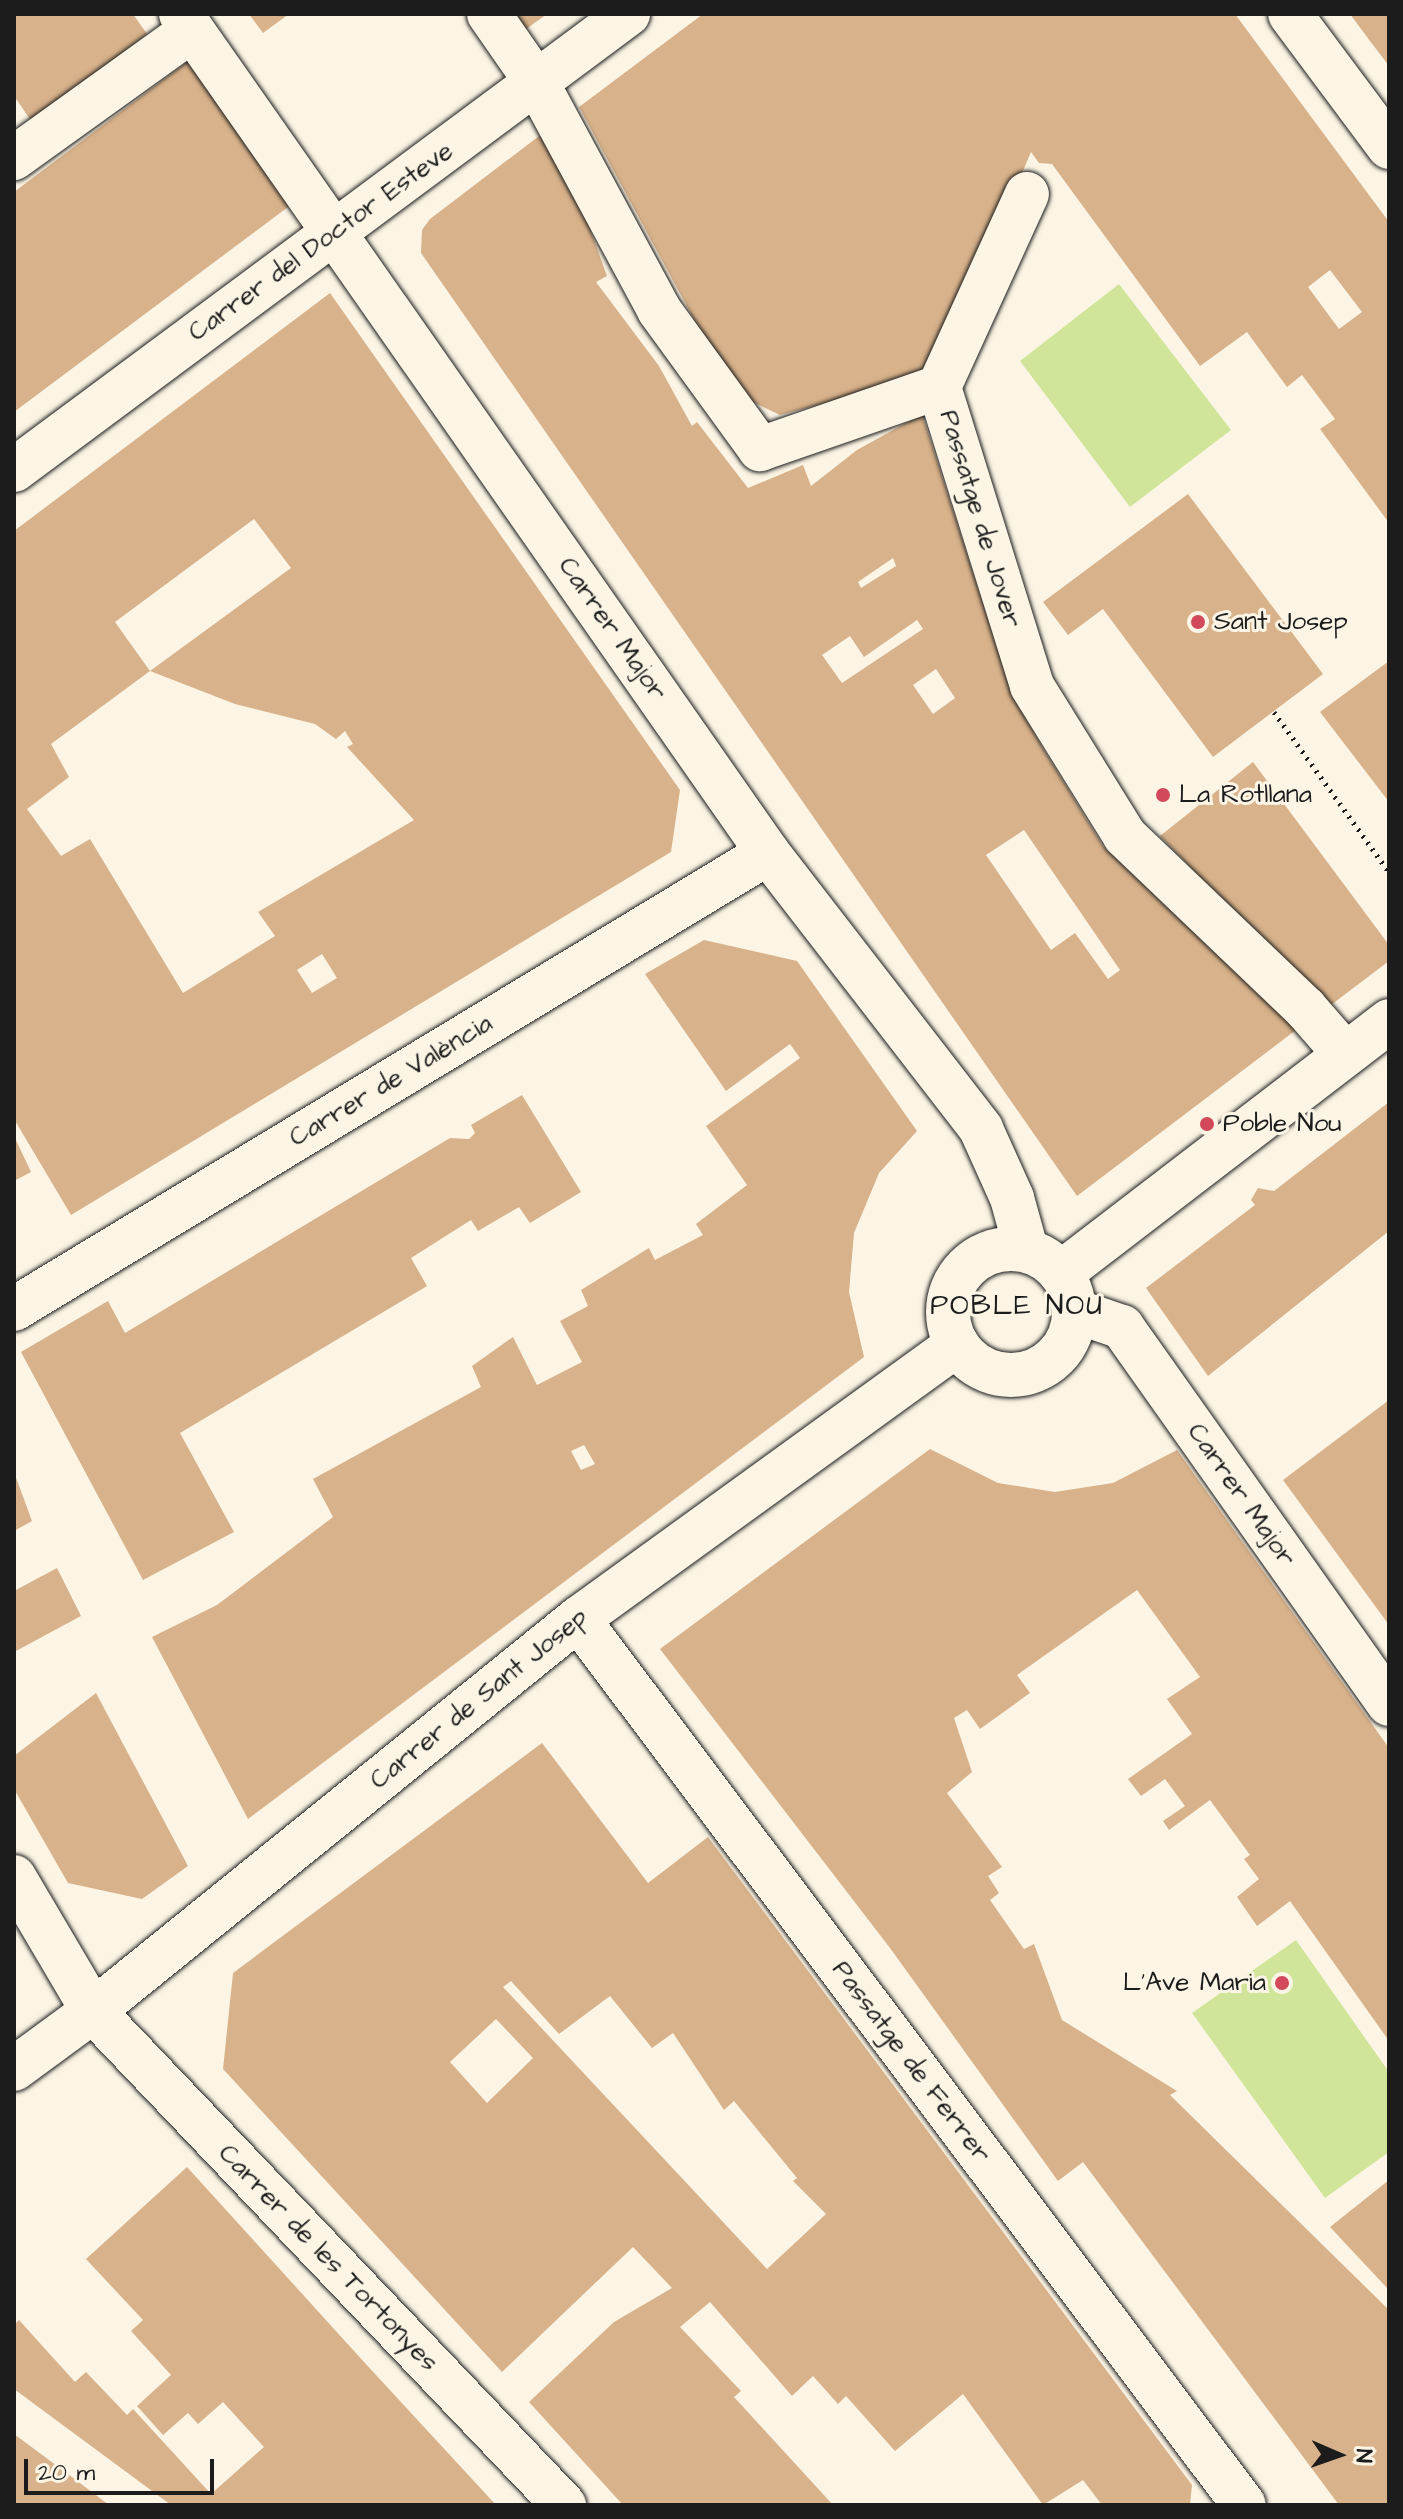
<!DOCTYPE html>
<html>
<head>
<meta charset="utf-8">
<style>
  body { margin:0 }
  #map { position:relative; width:1403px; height:2519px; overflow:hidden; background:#fcf5e5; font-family:"Architects Daughter",sans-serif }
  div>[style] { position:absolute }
  .green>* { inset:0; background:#d1e59a }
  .building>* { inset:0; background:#d8b28a }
  .path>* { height:5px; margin-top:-2.5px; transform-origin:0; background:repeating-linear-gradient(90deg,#1c1c1c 0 2px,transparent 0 8px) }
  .roads { filter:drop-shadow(0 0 2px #1c1c1c) drop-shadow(0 0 2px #1c1c1c) }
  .minor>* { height:44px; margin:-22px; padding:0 22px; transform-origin:22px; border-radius:22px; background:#fcf5e5 }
  .minor>.ring { margin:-22px; padding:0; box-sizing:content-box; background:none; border:44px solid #fcf5e5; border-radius:50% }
  .dots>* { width:22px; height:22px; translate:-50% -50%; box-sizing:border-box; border:4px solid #fcf5e5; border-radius:50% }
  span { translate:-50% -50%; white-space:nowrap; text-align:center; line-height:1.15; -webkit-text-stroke:6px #fcf5e5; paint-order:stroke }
  .street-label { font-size:26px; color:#1c1c1c }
  .poi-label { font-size:26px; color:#1c1c1c }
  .left { translate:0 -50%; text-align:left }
  .right { translate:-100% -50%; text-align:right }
  .neighbourhood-label { font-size:28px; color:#1c1c1c; letter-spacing:2px }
  .frame { position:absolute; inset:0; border:16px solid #1c1c1c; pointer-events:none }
  .north { position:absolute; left:1299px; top:2415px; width:80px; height:80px; -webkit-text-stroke:6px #fcf5e5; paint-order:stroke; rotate:92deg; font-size:22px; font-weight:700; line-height:32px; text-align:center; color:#1c1c1c }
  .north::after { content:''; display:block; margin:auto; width:28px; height:36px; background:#1c1c1c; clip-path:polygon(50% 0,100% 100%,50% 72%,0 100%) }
  .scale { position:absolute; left:24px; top:2459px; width:190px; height:36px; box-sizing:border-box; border:4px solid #1c1c1c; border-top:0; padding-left:10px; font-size:24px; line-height:28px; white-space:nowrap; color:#1c1c1c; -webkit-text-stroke:6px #fcf5e5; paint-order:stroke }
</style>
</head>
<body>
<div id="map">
  <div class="green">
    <i style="clip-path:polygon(1119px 284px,1231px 430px,1130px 507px,1020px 361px)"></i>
    <i style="clip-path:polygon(1296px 1940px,1389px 2072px,1389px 2152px,1325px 2198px,1192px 2013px)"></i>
  </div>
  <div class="building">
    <i style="clip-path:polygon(14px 14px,133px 14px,147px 34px,32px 122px,14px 96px)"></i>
    <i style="clip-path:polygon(249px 14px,289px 14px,263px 33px)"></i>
    <i style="clip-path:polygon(510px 14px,547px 14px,522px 32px)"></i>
    <i style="clip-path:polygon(evenodd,703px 14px,1235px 14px,1389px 222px,1389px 523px,1320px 429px,1335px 419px,1302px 375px,1287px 387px,1247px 332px,1200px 366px,1052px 164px,1039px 163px,1031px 152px,945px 353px,907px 381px,780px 415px,734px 393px,579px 107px,703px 14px,1330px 270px,1362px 312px,1339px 329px,1308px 287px,1330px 270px)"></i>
    <i style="clip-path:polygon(1350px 14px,1389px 14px,1389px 66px,1367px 37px)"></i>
    <i style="clip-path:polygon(191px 59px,292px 204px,14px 412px,14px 192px)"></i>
    <i style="clip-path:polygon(evenodd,543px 133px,575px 187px,607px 276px,596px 282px,659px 366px,692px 426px,697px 422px,748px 488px,803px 465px,811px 486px,857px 450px,922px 414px,1011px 691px,1041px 745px,1103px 846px,1296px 1030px,1077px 1196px,421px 253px,422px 230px,430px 219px,543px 133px,893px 558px,896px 566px,861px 588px,858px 582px,893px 558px,543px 133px,917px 620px,923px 629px,842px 683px,822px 655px,850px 636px,864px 657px,917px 620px,543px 133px,936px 669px,955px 698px,933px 714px,913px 685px,936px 669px,543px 133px,1024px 830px,1120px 970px,1108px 979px,1075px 933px,1051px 950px,986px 855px,1024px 830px)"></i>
    <i style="clip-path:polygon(evenodd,330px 293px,680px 790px,671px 852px,71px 1215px,14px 1119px,14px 531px,330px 293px,254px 519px,291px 568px,150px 671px,235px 704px,315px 724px,336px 739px,345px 731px,353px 744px,347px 747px,414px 820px,258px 912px,275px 936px,183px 993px,90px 839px,61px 856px,27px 809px,69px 777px,51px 744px,150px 671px,115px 622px,254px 519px,330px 293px,322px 954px,337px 978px,312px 993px,297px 970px,322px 954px)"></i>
    <i style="clip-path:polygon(1188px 494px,1323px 674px,1213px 757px,1103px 609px,1068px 635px,1043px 602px)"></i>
    <i style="clip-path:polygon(1389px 661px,1389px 802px,1320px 712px)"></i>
    <i style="clip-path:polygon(1253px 762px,1389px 945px,1389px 961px,1327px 1008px,1160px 836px)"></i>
    <i style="clip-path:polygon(evenodd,704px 940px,797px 961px,917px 1131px,879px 1173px,854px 1233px,849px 1292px,864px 1357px,248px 1819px,152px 1637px,217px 1605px,333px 1517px,313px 1479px,481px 1387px,472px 1366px,513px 1337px,537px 1385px,582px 1362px,560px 1321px,588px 1306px,581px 1290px,649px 1248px,655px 1260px,703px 1235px,696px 1224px,747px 1185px,706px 1126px,800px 1058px,790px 1044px,726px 1091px,645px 974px,704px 940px,584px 1445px,595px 1464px,581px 1470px,571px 1451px,584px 1445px)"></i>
    <i style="clip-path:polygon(522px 1095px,581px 1192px,530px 1223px,519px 1207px,478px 1231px,471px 1220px,411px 1258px,427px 1286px,180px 1433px,234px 1532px,143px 1580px,21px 1352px,108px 1301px,125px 1333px,450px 1138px,469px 1139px,475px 1133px,471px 1125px)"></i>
    <i style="clip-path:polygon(1389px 1102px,1389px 1231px,1208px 1376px,1146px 1288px,1255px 1205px,1251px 1200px,1258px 1188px,1274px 1191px)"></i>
    <i style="clip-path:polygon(14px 1136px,31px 1172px,14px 1181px)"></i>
    <i style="clip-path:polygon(1389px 1400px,1389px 1625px,1283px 1480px)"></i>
    <i style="clip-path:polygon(930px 1449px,998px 1483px,1055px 1492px,1113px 1483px,1177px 1450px,1389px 1748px,1389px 2041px,1290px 1901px,1257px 1926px,1237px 1897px,1259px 1879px,1244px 1859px,1250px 1855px,1210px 1800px,1169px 1830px,1163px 1821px,1185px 1806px,1165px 1779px,1141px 1796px,1128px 1779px,1192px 1734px,1167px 1699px,1200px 1677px,1137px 1590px,1017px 1675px,1030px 1693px,980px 1729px,967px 1710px,954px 1718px,972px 1772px,947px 1793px,1002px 1867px,988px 1876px,999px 1893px,990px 1900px,1024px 1949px,1034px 1944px,1062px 2020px,1177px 2091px,1170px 2095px,1389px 2310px,1389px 2505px,1339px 2505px,1083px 2162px,1058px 2181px,890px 1948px,660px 1649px)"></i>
    <i style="clip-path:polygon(14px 1472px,32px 1521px,14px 1531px)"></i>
    <i style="clip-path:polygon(57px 1568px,81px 1616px,14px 1652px,14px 1591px)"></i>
    <i style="clip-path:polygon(96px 1693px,188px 1866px,142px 1899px,68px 1883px,14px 1789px,14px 1756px)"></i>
    <i style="clip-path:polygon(evenodd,542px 1743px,648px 1883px,708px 1837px,1192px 2485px,1190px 2505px,1102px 2505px,1083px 2480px,1043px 2505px,963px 2394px,895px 2451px,846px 2396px,838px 2404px,813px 2376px,792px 2396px,710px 2302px,680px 2327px,741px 2391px,734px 2397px,833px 2505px,623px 2505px,529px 2402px,614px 2322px,672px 2288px,633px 2247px,502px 2372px,223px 2069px,233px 1973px,542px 1743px,511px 1981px,559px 2034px,610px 1996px,652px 2048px,673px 2033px,724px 2110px,734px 2101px,797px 2178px,793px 2181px,826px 2214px,767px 2269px,503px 1987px,511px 1981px,542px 1743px,496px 2019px,533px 2058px,487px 2103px,450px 2062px,496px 2019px)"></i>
    <i style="clip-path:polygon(187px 2167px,364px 2362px,496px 2505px,171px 2505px,14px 2389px,14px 2325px,19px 2320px,75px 2382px,86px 2372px,127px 2415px,133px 2409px,211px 2494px,264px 2447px,223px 2402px,198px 2424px,188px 2413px,163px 2435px,137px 2406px,171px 2375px,131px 2331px,143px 2320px,86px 2259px)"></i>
    <i style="clip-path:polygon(1389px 2180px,1389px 2286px,1387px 2288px,1330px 2227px)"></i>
    <i style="clip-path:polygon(14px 2434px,68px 2474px,109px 2505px,14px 2505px)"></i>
  </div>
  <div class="path">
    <i style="left:1274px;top:712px;width:197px;rotate:54.3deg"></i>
  </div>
  <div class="roads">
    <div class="minor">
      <i style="left:181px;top:14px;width:1024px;rotate:55.02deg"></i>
      <i style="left:768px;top:853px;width:349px;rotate:52.3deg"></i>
      <i style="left:981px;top:1129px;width:76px;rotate:65.8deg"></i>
      <i style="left:1012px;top:1198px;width:53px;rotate:74.6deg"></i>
      <i style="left:489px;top:14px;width:84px;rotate:55.2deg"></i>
      <i style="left:537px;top:83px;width:258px;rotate:61.7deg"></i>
      <i style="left:659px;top:310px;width:172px;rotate:54deg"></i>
      <i style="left:760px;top:449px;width:189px;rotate:-19.1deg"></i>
      <i style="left:939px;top:387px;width:313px;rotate:72.7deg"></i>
      <i style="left:1032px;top:686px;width:176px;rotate:58.2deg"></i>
      <i style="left:1125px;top:836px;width:249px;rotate:43.7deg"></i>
      <i style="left:1305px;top:1008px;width:61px;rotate:49deg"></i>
      <i style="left:1290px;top:14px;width:166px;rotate:53.3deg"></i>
      <i style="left:14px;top:158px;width:219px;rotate:-35.7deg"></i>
      <i style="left:939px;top:387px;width:212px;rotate:-65.5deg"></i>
      <i style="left:14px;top:470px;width:765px;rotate:-36.6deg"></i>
      <i class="ring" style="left:948px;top:1249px;width:82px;height:82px"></i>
      <i style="left:1061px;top:1273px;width:414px;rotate:-37.5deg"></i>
      <i style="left:14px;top:1309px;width:881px;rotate:-31.16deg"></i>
      <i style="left:1075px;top:1311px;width:50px;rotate:18.8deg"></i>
      <i style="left:1122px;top:1327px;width:462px;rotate:54.7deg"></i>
      <i style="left:578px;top:1619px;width:1108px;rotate:53.07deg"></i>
      <i style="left:14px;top:1877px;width:156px;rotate:59.5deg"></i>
      <i style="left:93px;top:2011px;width:683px;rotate:46.37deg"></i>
      <i style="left:14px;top:2069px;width:98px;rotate:-36.3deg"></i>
      <i style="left:93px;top:2011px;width:624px;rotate:-38.95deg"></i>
      <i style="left:578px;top:1619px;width:468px;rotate:-35.9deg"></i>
    </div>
  </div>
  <div class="dots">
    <i style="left:1198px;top:622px;background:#d1495b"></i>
    <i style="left:1163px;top:795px;background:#d1495b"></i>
    <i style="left:1207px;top:1124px;background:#d1495b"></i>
    <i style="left:1282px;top:1983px;background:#d1495b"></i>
  </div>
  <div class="street-label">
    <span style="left:321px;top:242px;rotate:-36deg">Carrer del Doctor Esteve</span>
    <span style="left:980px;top:519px;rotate:73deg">Passatge de Jover</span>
    <span style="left:612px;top:629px;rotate:55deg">Carrer Major</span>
    <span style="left:391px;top:1081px;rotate:-31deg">Carrer de València</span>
    <span style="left:1241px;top:1495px;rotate:55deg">Carrer Major</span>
    <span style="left:479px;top:1699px;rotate:-39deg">Carrer de Sant Josep</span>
    <span style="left:911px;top:2062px;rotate:53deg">Passatge de Ferrer</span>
    <span style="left:328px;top:2258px;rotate:46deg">Carrer de les Tortonyes</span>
  </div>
  <div class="poi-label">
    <span class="left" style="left:1214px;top:622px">Sant Josep</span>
    <span class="left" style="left:1179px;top:795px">La Rotllana</span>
    <span class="left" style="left:1223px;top:1124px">Poble Nou</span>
    <span class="right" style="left:1266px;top:1983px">L'Ave Maria</span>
  </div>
  <div class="neighbourhood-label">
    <span style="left:1017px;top:1306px">POBLE NOU</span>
  </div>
  <div class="frame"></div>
  <div class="north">N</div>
  <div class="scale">20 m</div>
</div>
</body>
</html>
